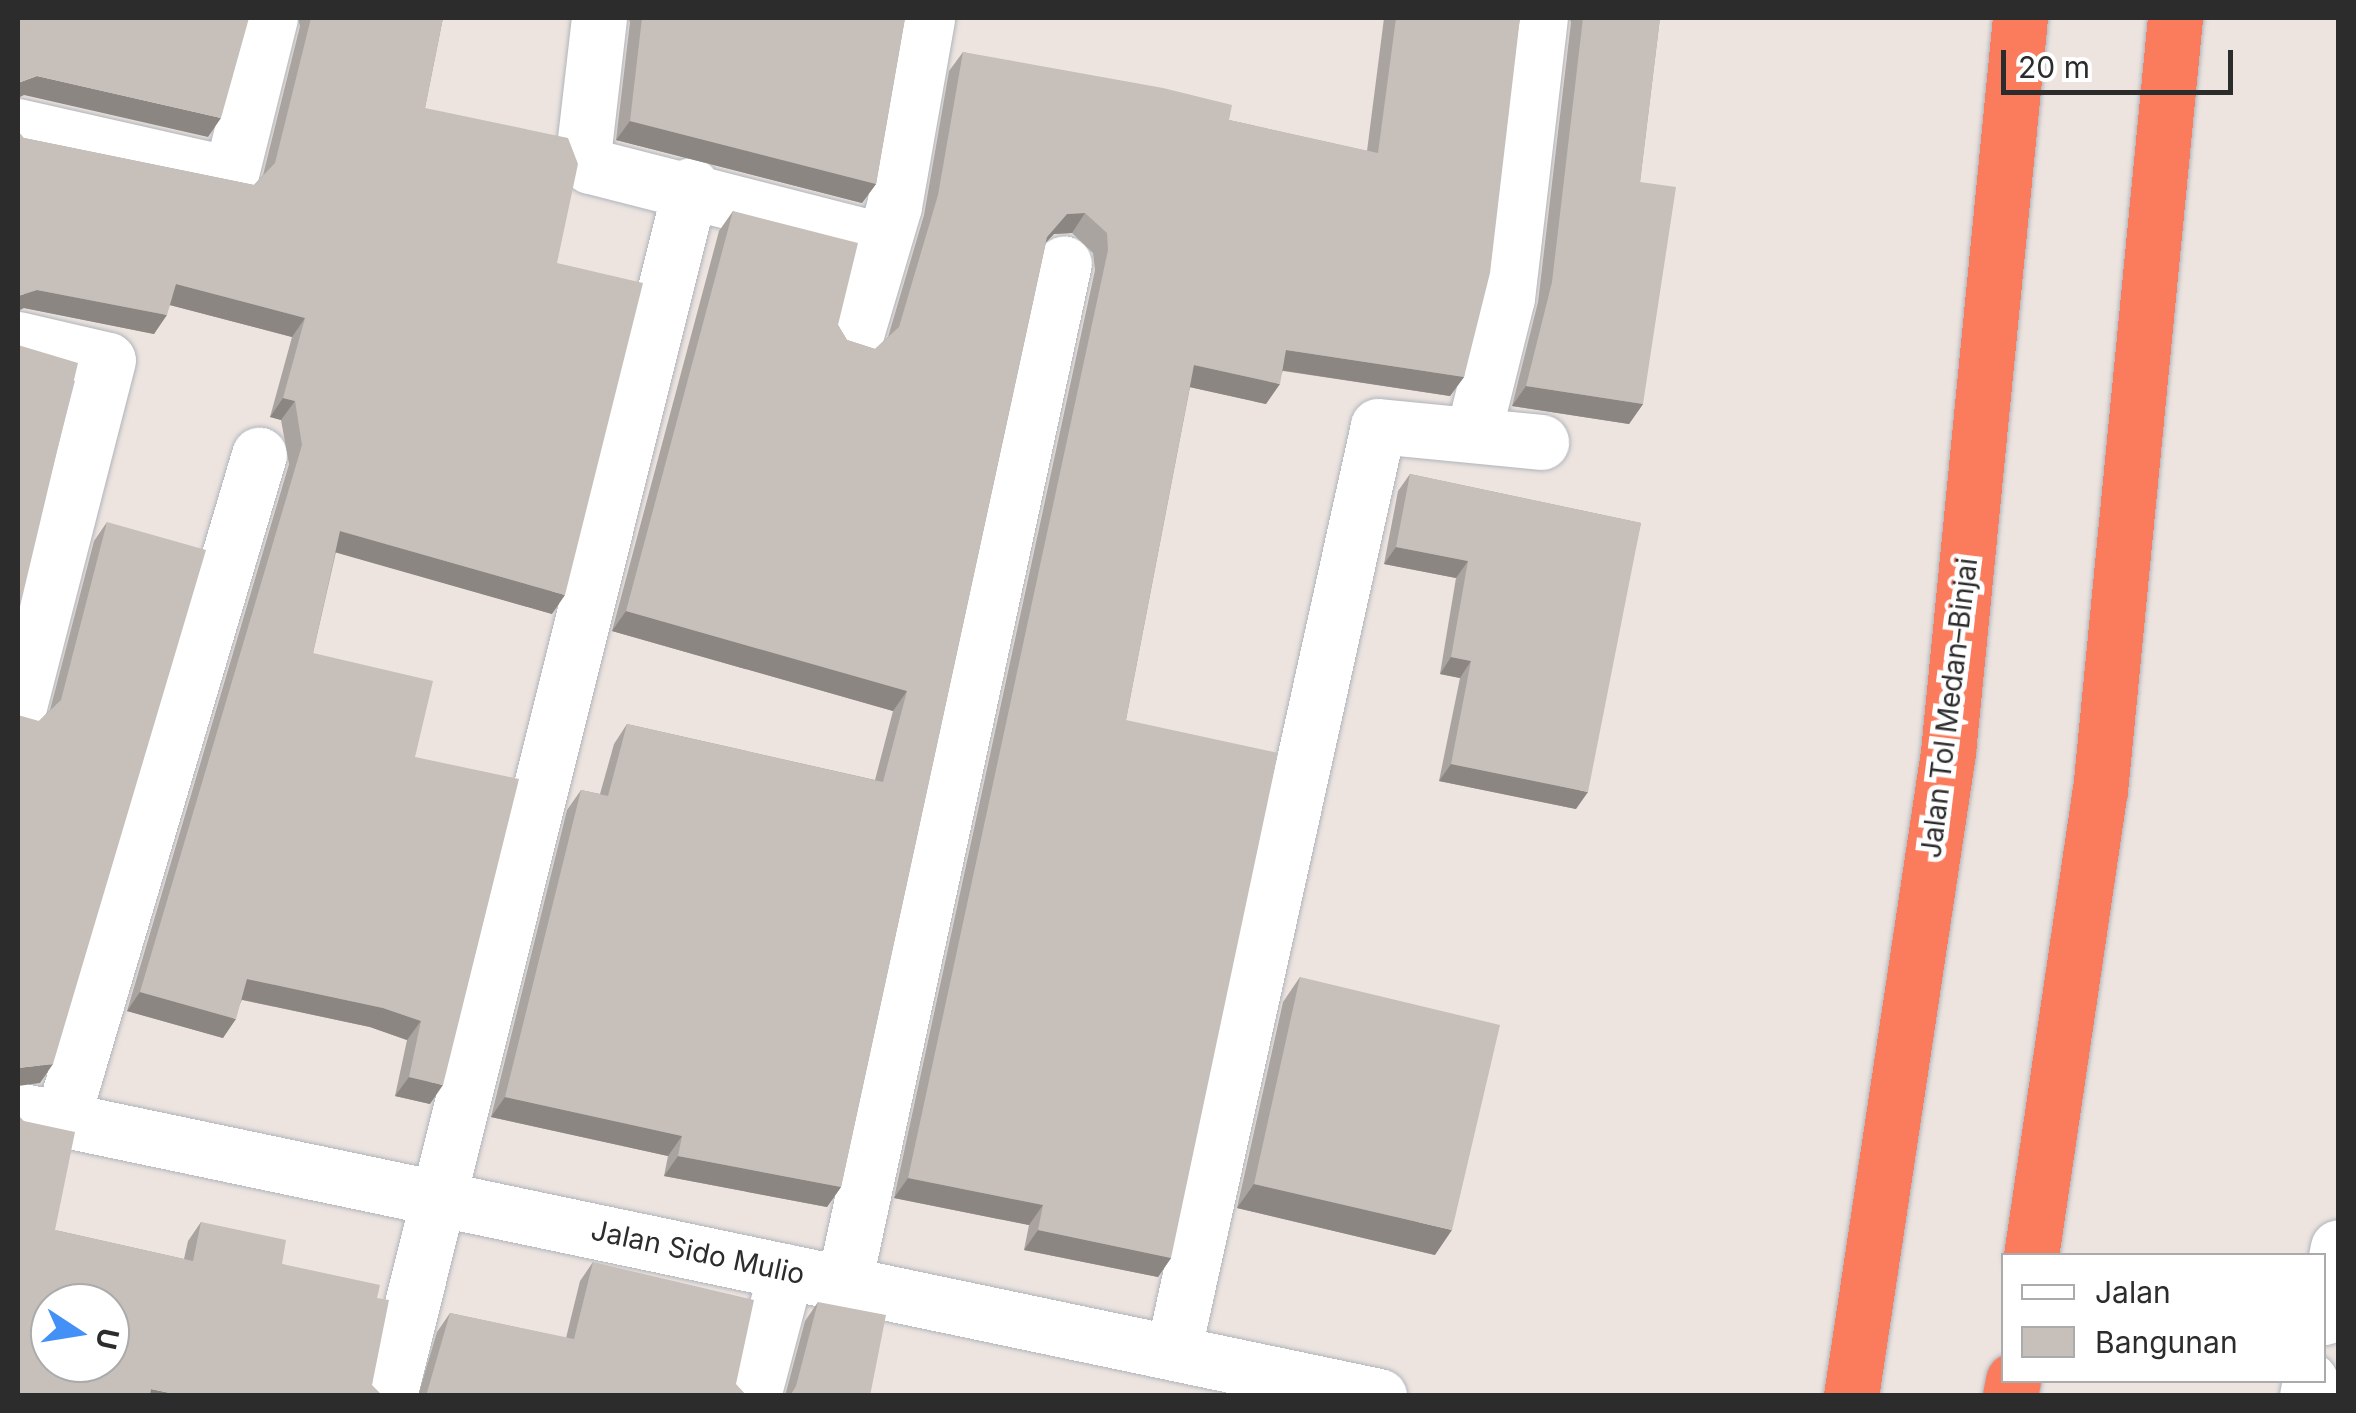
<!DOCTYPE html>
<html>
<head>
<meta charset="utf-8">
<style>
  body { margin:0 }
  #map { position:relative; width:2356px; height:1413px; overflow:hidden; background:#ede4df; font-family:Inter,sans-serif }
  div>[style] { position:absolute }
  .roads { filter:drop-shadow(0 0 2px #afb4bc) drop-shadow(0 0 2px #afb4bc) }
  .minor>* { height:55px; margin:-27.5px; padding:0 27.5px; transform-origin:27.5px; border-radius:27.5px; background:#fff }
  .highway>* { height:55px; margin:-27.5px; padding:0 27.5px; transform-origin:27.5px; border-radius:27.5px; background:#fb7b5d }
  .wall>* { inset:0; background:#aaa4a0 }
  .shaded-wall>* { inset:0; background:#8b8682 }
  .building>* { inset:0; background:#c6bfba }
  span { translate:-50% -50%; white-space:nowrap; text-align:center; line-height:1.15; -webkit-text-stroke:10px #fff; paint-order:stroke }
  .street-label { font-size:28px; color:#2c2c2c }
  .frame { position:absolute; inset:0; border:20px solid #2c2c2c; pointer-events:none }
  .legend { position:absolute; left:2001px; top:1253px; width:325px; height:130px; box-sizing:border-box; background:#fff; border:2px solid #ababab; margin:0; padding:12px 18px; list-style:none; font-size:30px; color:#2c2c2c }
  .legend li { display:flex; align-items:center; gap:20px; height:50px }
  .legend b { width:50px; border:2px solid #ababab }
  .north { position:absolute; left:30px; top:1283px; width:100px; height:100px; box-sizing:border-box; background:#fff; border:2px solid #ababab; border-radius:50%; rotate:102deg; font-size:28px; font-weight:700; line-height:40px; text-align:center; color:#2c2c2c }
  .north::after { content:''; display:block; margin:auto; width:35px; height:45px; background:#4390f6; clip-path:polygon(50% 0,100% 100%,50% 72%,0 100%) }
  .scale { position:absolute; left:2001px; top:50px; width:232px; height:45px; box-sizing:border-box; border:5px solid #2c2c2c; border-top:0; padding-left:12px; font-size:30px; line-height:35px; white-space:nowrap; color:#2c2c2c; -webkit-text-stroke:8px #fff; paint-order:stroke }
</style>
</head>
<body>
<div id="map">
  <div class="roads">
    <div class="minor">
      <i style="left:599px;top:18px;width:130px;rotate:96.6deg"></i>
      <i style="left:584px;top:147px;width:20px;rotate:72deg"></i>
      <i style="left:590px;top:166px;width:300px;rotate:14.3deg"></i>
      <i style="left:18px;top:126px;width:218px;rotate:12.7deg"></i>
      <i style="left:231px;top:174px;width:161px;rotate:-76deg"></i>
      <i style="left:855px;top:338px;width:138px;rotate:-73.5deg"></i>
      <i style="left:894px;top:206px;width:191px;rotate:-80deg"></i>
      <i style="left:18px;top:339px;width:92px;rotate:13.1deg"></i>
      <i style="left:108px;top:360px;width:361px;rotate:104.4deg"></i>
      <i style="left:1474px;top:430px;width:136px;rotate:-76deg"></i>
      <i style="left:1507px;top:298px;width:282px;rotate:-83.3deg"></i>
      <i style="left:18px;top:1110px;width:1391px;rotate:11.87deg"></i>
      <i style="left:62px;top:1119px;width:693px;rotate:-73.48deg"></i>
      <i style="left:844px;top:1283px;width:1043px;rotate:-77.83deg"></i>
      <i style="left:2324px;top:1317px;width:71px;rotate:-78.7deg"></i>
      <i style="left:1173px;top:1352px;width:948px;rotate:-77.52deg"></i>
      <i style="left:1378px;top:426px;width:164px;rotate:5.6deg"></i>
      <i style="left:389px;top:1396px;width:1248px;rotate:-76deg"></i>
      <i style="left:753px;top:1396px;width:129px;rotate:-75.2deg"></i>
      <i style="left:2307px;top:1396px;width:16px;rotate:-79deg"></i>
    </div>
    <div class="highway">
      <i style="left:2031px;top:1256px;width:470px;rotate:-81.6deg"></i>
      <i style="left:2100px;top:791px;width:777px;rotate:-84.46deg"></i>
      <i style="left:1851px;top:1396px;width:651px;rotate:-81.43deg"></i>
      <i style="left:1948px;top:752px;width:738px;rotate:-84.4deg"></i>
      <i style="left:2010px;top:1396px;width:16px;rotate:-79deg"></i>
    </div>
  </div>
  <div class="wall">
    <i style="clip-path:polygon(298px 18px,443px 18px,425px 108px,557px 263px,552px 614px,336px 552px,313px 653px,415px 757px,430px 1104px,395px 1096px,407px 1040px,370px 1027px,242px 1000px,223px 1038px,127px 1011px,289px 464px,281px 420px,270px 417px,292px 337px,170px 305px,154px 334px,24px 308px,24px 138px,254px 185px,263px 175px,300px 26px)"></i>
    <i style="clip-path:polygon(628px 18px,905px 18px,876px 184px,862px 203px,616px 140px,630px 22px)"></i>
    <i style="clip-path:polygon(1384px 18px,1520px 18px,1464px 377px,1450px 396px,1283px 371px,1266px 404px,1190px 387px,1126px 720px,1171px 1258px,1158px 1277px,1024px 1250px,1029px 1225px,894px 1198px,1095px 270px,1093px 253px,1072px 233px,1054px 234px,1046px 242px,841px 1187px,827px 1207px,664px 1176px,668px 1156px,491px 1117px,567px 810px,581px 790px,600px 794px,614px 744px,627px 724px,875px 780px,893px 711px,612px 631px,719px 231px,733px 211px,838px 325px,847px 340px,875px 349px,888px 337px,924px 215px,949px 71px,963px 52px,1229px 120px,1367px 151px)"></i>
    <i style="clip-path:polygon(1569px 18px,1660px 18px,1640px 182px,1643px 404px,1629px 424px,1512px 406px,1538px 302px,1571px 22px)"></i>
    <i style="clip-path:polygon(1410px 474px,1641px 523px,1576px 809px,1439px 781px,1460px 678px,1440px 674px,1456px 578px,1384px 564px,1398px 491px)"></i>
    <i style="clip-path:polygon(107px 522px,40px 1083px,39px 721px,50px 710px,94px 541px)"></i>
    <i style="clip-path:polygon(1300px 977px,1435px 1255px,1237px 1208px,1283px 1002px)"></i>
    <i style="clip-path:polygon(201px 1222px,282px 1264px,377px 1298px,372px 1385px,55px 1230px,184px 1259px,188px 1241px)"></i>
    <i style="clip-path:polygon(593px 1262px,747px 1396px,418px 1396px,437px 1332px,450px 1313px,566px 1338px,580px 1281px)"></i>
    <i style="clip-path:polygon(818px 1302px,870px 1396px,785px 1396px,805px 1321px)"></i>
  </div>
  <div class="shaded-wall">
    <i style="clip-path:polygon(37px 76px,221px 118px,208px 137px,24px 95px,18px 98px,18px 83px)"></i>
    <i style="clip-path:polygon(630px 121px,876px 184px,862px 203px,616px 140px)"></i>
    <i style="clip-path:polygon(1085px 213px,1072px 233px,1054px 234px,1033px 256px,1047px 237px,1067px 214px)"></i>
    <i style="clip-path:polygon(176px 284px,305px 318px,292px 337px,162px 303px)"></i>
    <i style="clip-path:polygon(37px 290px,167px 315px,154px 334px,24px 308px,18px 311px,18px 296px)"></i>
    <i style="clip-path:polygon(1286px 350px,1464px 377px,1450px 396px,1273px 369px)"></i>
    <i style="clip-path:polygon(1194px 365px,1280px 384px,1266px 404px,1180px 385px)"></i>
    <i style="clip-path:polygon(1526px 386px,1643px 404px,1629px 424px,1512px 406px)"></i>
    <i style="clip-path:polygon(283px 398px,295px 401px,281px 420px,270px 417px)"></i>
    <i style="clip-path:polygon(340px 531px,565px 595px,552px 614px,327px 550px)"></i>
    <i style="clip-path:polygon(1396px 547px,1468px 561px,1456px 578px,1384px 564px)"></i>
    <i style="clip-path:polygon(626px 611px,907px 691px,893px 711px,612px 631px)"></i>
    <i style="clip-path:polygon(1451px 657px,1471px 661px,1460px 678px,1440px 674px)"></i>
    <i style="clip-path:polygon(1451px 764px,1588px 792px,1576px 809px,1439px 781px)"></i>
    <i style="clip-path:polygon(247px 979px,383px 1008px,421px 1021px,407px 1040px,370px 1027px,234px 998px)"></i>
    <i style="clip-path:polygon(140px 992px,236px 1019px,223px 1038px,127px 1011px)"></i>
    <i style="clip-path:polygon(53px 1064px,40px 1083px,18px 1086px,18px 1068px)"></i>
    <i style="clip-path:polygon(409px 1077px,443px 1085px,430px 1104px,395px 1096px)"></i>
    <i style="clip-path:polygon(505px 1097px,682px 1136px,668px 1156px,491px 1117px)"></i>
    <i style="clip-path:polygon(678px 1156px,841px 1187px,827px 1207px,664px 1176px)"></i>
    <i style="clip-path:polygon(908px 1178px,1043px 1205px,1029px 1225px,894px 1198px)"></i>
    <i style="clip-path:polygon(1254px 1184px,1452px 1230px,1435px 1255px,1237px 1208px)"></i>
    <i style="clip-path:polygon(1038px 1230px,1171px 1258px,1158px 1277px,1024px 1250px)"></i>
    <i style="clip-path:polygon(151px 1389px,184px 1396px,147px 1396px)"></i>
  </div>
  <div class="building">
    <i style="clip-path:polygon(18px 18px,249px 18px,221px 118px,37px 76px,18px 83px)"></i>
    <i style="clip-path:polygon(311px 18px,443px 18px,425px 108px,568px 138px,578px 164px,557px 263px,643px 283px,565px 595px,340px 531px,313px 653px,433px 681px,415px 757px,519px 779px,443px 1085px,409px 1077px,421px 1021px,383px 1008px,247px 979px,236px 1019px,140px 992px,302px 445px,295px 401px,283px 398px,305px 318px,176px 284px,167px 315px,37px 290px,18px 296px,18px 131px,24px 138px,254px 185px,275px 163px)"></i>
    <i style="clip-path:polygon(642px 18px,905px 18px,876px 184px,630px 121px)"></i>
    <i style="clip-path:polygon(1396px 18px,1520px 18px,1490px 273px,1464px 377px,1286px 350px,1280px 384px,1194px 365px,1126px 720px,1278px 753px,1171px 1258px,1038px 1230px,1043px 1205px,908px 1178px,1108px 250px,1107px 233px,1085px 213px,1067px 214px,1047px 237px,841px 1187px,678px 1156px,682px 1136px,505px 1097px,581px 790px,608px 796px,627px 724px,883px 782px,907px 691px,626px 611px,733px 211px,858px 243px,838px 325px,847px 340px,875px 349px,899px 327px,938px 195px,963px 52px,1163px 88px,1232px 105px,1229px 120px,1378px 153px)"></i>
    <i style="clip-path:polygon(1583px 18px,1660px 18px,1640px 182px,1676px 187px,1643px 404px,1526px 386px,1552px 282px)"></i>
    <i style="clip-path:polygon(18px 345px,78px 363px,18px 615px)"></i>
    <i style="clip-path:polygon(1410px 474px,1641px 523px,1588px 792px,1451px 764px,1471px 661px,1451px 657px,1468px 561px,1396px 547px)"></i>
    <i style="clip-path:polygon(107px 522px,206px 550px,53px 1064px,18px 1068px,18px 715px,39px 721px,61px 700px)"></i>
    <i style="clip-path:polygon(1300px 977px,1500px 1025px,1452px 1230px,1254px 1184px)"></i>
    <i style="clip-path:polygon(evenodd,18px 1115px,24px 1121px,75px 1132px,55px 1230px,193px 1261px,201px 1222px,286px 1240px,282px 1264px,380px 1285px,377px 1298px,389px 1300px,372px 1385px,383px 1396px,184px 1396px,151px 1389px,150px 1396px,18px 1396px,18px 1115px,50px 1303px,110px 1303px,110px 1363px,50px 1363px,50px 1303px)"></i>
    <i style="clip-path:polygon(593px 1262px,754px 1300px,736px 1384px,747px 1396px,426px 1396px,450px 1313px,574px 1339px)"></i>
    <i style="clip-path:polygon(818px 1302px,886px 1315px,870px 1396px,790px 1396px,796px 1386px)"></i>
  </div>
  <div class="street-label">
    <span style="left:1949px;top:708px;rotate:-83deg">Jalan Tol Medan–Binjai</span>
    <span style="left:698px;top:1252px;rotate:12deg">Jalan Sido Mulio</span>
  </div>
  <div class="frame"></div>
  <ul class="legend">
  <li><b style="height:12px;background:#fff"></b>Jalan</li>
  <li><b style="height:28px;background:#c6bfba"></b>Bangunan</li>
  </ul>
  <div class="north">U</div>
  <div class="scale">20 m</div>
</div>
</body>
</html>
